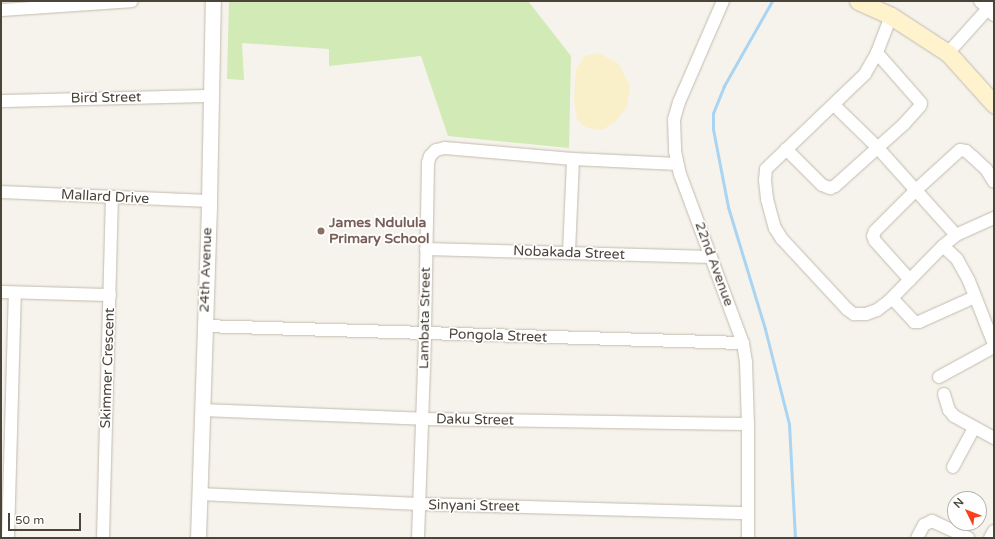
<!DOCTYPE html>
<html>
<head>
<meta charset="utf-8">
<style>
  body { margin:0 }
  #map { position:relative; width:995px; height:539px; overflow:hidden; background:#f6f3ec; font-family:"Varela Round",sans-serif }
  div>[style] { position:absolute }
  .green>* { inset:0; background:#d2eab5 }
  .sand>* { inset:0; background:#f9efc9 }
  .stream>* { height:3px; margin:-1.5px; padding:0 1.5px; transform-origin:1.5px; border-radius:1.5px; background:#a9d4f2 }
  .roads { filter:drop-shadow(0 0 1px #c2bbae) drop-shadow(0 0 1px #c2bbae) }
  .minor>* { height:12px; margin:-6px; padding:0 6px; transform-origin:6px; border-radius:6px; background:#fff }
  .tertiary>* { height:15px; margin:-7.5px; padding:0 7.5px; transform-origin:7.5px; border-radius:7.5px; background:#fff }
  .secondary>* { height:17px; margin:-8.5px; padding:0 8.5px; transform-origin:8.5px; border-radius:8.5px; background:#fff3cd }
  .dots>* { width:11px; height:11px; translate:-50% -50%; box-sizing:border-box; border:2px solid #fff; border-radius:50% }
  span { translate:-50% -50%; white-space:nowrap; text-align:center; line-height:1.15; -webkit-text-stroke:3.5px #fff; paint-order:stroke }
  .street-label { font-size:14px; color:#4b4439 }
  .education-label { font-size:14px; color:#785e54; font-weight:700 }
  .left { translate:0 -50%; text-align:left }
  .frame { position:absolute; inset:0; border:2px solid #4b4439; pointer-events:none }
  .north { position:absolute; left:947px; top:491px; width:40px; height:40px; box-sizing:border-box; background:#fff; border:1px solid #b7b4b0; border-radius:50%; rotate:313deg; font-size:11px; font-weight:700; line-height:16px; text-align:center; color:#4b4439 }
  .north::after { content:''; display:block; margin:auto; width:14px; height:18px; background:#fc3f1d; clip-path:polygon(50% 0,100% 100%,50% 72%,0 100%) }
  .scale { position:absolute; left:8px; top:513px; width:73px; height:18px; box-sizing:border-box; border:2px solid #4b4439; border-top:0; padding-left:5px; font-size:12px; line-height:14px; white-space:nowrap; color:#4b4439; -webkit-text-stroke:3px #fff; paint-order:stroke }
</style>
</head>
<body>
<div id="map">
  <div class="green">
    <i style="clip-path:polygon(229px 1px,528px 1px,571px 56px,569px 148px,448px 136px,421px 56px,329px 66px,329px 49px,242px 43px,244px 80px,227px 79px)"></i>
  </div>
  <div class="sand">
    <i style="clip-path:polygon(599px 53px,619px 64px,630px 86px,627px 106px,615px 122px,602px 130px,587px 128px,577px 120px,574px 99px,576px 70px,584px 56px)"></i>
  </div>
  <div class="stream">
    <i style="left:772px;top:1px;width:98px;rotate:119.5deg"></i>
    <i style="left:724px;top:86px;width:29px;rotate:112deg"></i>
    <i style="left:713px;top:113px;width:16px;rotate:90deg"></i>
    <i style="left:713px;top:129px;width:79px;rotate:79.1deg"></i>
    <i style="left:728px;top:207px;width:127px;rotate:73.1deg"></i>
    <i style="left:765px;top:329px;width:98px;rotate:75.8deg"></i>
    <i style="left:789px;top:424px;width:114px;rotate:87deg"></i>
  </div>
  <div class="roads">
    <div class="minor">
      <i style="left:723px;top:1px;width:110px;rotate:113.5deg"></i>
      <i style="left:679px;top:102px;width:18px;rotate:106deg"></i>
      <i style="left:674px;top:119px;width:32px;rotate:88deg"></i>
      <i style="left:675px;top:151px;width:24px;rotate:78deg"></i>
      <i style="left:680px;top:174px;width:180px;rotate:69.6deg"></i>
      <i style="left:743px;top:343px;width:19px;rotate:81deg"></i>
      <i style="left:746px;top:362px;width:62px;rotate:88.2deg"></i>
      <i style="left:748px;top:424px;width:114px;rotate:90deg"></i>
      <i style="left:980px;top:1px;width:20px;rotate:45deg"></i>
      <i style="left:1px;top:10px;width:131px;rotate:-3.9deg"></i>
      <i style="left:891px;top:16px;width:40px;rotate:111deg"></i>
      <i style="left:877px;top:53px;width:24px;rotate:120deg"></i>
      <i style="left:865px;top:74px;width:137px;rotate:136.2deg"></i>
      <i style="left:766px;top:169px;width:11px;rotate:95deg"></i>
      <i style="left:765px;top:180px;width:19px;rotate:84deg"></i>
      <i style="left:767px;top:199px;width:30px;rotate:75deg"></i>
      <i style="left:775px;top:228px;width:13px;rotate:58deg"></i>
      <i style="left:782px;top:239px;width:96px;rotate:47.1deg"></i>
      <i style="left:847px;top:309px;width:9px;rotate:36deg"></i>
      <i style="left:854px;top:314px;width:12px"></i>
      <i style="left:866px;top:314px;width:12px;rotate:-20deg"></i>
      <i style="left:877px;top:310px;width:15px;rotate:-37deg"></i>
      <i style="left:889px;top:301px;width:77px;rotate:-45.5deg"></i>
      <i style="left:943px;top:246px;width:17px;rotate:-40deg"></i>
      <i style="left:956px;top:235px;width:42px;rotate:-24.1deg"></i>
      <i style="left:948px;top:53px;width:69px;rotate:-48deg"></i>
      <i style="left:1px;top:101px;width:210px;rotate:-1.4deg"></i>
      <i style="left:834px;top:105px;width:60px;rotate:44.3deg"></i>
      <i style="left:877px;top:147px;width:118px;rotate:48.1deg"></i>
      <i style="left:786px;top:149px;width:51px;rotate:45deg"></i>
      <i style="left:822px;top:185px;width:9px;rotate:21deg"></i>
      <i style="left:830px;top:188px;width:5px;rotate:-22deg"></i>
      <i style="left:835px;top:186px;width:93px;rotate:-41.9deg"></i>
      <i style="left:904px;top:124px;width:24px;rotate:-48deg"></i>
      <i style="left:920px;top:106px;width:3px;rotate:-72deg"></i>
      <i style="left:921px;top:103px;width:67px;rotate:-131.3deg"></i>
      <i style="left:1px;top:192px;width:208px;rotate:2.5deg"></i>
      <i style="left:943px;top:246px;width:19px;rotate:43deg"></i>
      <i style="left:957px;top:259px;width:25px;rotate:61deg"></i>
      <i style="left:969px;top:281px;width:68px;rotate:68.4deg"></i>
      <i style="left:426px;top:249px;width:285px;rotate:1.6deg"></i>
      <i style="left:569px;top:252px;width:93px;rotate:-87.5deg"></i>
      <i style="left:910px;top:280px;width:52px;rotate:-131.9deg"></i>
      <i style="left:875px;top:241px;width:5px;rotate:-112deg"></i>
      <i style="left:873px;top:236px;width:5px;rotate:-68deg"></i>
      <i style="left:875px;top:231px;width:58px;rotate:-45deg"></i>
      <i style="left:916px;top:190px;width:59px;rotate:-42.3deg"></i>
      <i style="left:960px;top:150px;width:6px;rotate:9deg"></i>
      <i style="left:966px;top:151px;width:9px;rotate:41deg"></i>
      <i style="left:973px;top:157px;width:18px;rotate:43deg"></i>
      <i style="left:986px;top:169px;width:15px;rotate:58deg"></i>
      <i style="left:1px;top:292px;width:109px;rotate:1.6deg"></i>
      <i style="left:892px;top:298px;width:33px;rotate:47deg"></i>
      <i style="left:914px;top:322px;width:5px"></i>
      <i style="left:919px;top:322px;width:61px;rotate:-24.1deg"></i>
      <i style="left:204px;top:326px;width:539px;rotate:1.81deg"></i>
      <i style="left:939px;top:377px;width:63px;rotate:-28.6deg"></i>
      <i style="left:944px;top:394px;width:17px;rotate:73deg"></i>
      <i style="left:949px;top:410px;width:8px;rotate:50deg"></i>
      <i style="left:954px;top:416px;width:46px;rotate:28.8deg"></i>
      <i style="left:202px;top:410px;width:221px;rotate:2.3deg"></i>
      <i style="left:423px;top:419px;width:325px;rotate:0.9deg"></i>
      <i style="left:953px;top:467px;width:44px;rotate:-61.7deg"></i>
      <i style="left:199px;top:494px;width:220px;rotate:2.6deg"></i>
      <i style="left:419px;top:504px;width:329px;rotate:1.6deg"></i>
      <i style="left:8px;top:538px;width:245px;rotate:-88.4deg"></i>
      <i style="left:103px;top:538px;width:340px;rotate:-88.5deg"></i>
      <i style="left:418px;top:538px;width:204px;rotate:-88deg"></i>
      <i style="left:425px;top:334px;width:171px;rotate:-89deg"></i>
      <i style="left:428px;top:163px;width:7px;rotate:-74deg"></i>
      <i style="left:430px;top:156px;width:8px;rotate:-45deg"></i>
      <i style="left:436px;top:150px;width:9px;rotate:-13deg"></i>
      <i style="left:445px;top:148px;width:128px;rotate:4.9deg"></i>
      <i style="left:573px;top:159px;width:104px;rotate:2.8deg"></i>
      <i style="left:917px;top:538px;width:15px;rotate:-62deg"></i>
      <i style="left:924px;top:525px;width:9px;rotate:-27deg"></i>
      <i style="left:932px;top:521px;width:40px;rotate:25deg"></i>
      <i style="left:990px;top:538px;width:8px;rotate:-60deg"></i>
    </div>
    <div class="tertiary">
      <i style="left:198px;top:538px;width:337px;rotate:-88.1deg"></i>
      <i style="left:209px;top:201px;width:200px;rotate:-88.9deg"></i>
    </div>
    <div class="secondary">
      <i style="left:858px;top:1px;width:36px;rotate:24deg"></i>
      <i style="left:891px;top:16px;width:68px;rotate:33deg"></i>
      <i style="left:948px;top:53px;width:69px;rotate:48deg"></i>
    </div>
  </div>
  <div class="dots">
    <i style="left:321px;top:231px;background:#8d6e63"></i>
  </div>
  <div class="street-label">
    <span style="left:106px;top:98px;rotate:-1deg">Bird Street</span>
    <span style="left:105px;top:197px;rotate:3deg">Mallard Drive</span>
    <span style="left:569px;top:253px;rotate:2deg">Nobakada Street</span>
    <span style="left:714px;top:264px;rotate:70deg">22nd Avenue</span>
    <span style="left:206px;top:270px;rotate:-88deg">24th Avenue</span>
    <span style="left:425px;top:318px;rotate:-89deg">Lambata Street</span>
    <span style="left:498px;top:336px;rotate:2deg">Pongola Street</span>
    <span style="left:108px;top:368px;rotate:-88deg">Skimmer Crescent</span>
    <span style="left:475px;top:420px;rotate:1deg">Daku Street</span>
    <span style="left:474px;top:506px;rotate:1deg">Sinyani Street</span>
  </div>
  <div class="education-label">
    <span class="left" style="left:329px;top:231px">James Ndulula<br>Primary School</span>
  </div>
  <div class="frame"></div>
  <div class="north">N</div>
  <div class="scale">50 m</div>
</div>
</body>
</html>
